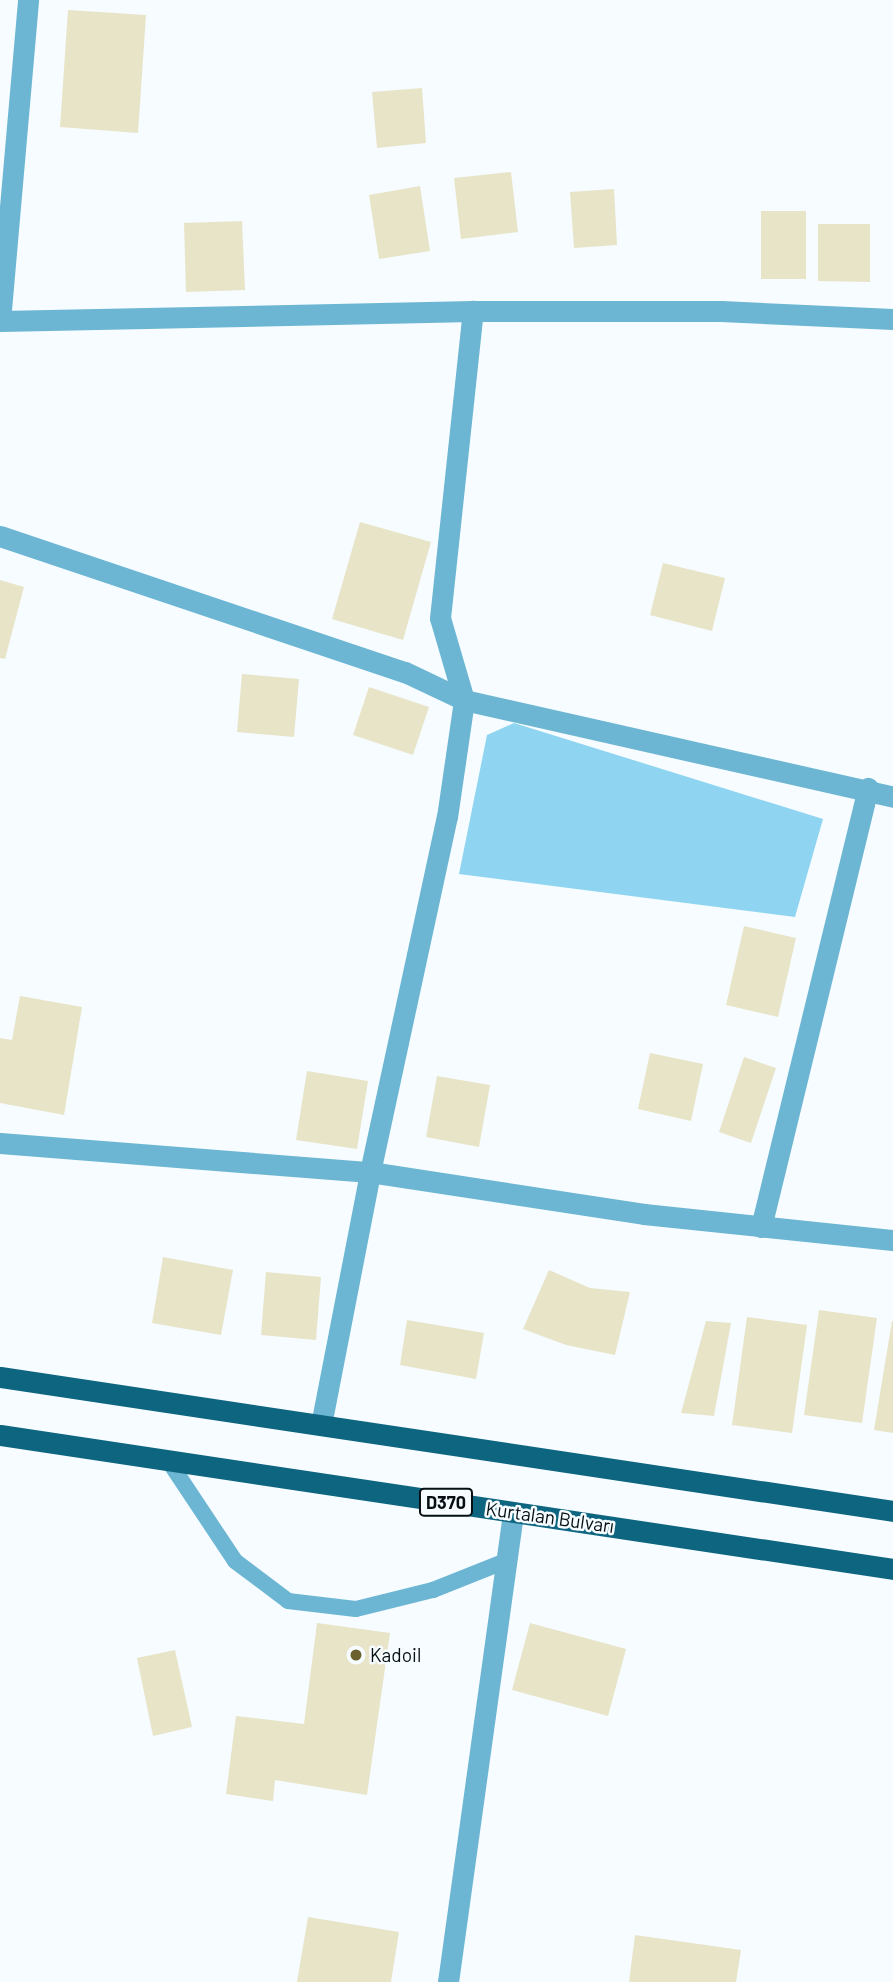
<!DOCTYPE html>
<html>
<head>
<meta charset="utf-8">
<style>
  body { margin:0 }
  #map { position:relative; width:893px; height:1982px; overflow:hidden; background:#f6fcff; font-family:Barlow,sans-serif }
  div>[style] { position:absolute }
  .green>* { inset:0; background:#8fd5f1 }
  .building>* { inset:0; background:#e8e4c8 }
  .service>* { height:16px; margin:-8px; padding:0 8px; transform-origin:8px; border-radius:8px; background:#6cb6d3 }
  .minor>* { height:21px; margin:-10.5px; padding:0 10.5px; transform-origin:10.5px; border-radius:10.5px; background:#6cb6d3 }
  .trunk>* { height:21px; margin:-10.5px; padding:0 10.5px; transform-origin:10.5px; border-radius:10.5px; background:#0e6580 }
  .dots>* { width:19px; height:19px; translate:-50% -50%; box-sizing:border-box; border:4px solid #f6fcff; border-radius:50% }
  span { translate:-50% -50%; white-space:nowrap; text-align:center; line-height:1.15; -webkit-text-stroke:5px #f6fcff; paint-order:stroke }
  .shield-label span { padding:2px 5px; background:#f6fcff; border:2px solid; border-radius:5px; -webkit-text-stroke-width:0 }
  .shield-label { font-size:18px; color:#050f14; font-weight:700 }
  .street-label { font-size:19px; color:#050f14 }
  .poi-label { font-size:19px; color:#050f14 }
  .left { translate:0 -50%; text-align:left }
</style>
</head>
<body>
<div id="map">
  <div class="green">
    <i style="clip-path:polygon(514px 723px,823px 819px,795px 917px,459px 874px,487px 735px)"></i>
  </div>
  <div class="building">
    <i style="clip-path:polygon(68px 10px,146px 15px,138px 133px,60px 127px)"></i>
    <i style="clip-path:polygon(422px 88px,426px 143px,377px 148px,372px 92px)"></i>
    <i style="clip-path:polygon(511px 172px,518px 232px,461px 239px,454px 178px)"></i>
    <i style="clip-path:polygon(420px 186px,430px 251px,379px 259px,369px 195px)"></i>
    <i style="clip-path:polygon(614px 189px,617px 245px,574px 248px,570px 192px)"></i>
    <i style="clip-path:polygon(761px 211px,806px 211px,806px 279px,761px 279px)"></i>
    <i style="clip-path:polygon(242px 221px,245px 290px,186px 292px,184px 223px)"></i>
    <i style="clip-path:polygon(818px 224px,870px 224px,870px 282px,818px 281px)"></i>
    <i style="clip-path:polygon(360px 522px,431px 542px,403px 640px,332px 619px)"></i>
    <i style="clip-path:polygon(663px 563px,725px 578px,712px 631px,650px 615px)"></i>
    <i style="clip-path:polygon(0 580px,24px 587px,5px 659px,0 658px)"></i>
    <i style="clip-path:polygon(242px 674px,299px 679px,294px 737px,237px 732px)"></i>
    <i style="clip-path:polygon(369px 687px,429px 707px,413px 755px,353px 735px)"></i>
    <i style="clip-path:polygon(744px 926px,796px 938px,778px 1017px,726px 1005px)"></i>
    <i style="clip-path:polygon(20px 996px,82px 1007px,64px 1115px,0 1103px,0 1038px,12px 1040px)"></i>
    <i style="clip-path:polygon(650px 1053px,703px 1064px,691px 1121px,638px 1109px)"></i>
    <i style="clip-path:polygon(744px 1057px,776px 1068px,751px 1143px,719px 1132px)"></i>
    <i style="clip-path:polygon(307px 1071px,368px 1081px,357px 1149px,296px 1140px)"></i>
    <i style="clip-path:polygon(437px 1076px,490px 1085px,479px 1147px,426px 1137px)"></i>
    <i style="clip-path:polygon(163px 1257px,233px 1270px,221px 1335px,152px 1323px)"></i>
    <i style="clip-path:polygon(549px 1270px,590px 1288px,630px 1292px,615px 1355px,566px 1345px,523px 1329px)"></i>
    <i style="clip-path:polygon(266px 1272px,321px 1277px,316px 1340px,261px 1335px)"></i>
    <i style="clip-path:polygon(819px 1310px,877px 1318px,862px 1423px,804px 1415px)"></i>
    <i style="clip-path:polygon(747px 1317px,807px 1325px,792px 1433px,732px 1425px)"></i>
    <i style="clip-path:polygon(407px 1320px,484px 1333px,476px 1379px,400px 1365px)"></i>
    <i style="clip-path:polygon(706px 1321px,731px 1323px,714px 1416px,681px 1413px)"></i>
    <i style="clip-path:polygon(892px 1321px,893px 1321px,893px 1433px,874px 1430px)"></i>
    <i style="clip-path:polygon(317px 1623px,390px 1633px,367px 1795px,275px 1780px,273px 1801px,226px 1794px,236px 1716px,304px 1724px)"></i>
    <i style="clip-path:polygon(530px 1623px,626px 1649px,608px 1716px,512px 1690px)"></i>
    <i style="clip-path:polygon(175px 1650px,192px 1727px,153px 1736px,137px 1658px)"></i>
    <i style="clip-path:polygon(308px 1917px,399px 1932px,391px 1982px,297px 1982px)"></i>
    <i style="clip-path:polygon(635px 1935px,741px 1950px,736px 1982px,629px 1982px)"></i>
  </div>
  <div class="service">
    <i style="left:168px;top:1460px;width:121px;rotate:56.4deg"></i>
    <i style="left:235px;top:1561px;width:66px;rotate:37deg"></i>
    <i style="left:288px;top:1601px;width:68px;rotate:6.7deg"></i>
    <i style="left:356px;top:1609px;width:79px;rotate:-13.9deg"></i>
    <i style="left:433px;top:1590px;width:79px;rotate:-21.7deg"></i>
  </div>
  <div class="minor">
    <i style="left:0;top:321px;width:473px;rotate:-1.2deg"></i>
    <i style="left:473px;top:311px;width:248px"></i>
    <i style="left:721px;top:311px;width:172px;rotate:2.7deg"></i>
    <i style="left:0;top:321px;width:322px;rotate:-85deg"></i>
    <i style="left:0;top:536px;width:427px;rotate:18.6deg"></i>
    <i style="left:405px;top:672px;width:65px;rotate:25.4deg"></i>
    <i style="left:464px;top:700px;width:440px;rotate:12.7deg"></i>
    <i style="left:0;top:1143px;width:371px;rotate:4.5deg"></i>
    <i style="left:370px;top:1172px;width:277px;rotate:8.7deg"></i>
    <i style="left:644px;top:1214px;width:250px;rotate:6deg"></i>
    <i style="left:761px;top:1227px;width:452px;rotate:-76.3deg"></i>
    <i style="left:321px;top:1425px;width:258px;rotate:-79deg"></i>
    <i style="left:370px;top:1172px;width:363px;rotate:-77.8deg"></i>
    <i style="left:447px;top:817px;width:118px;rotate:-81.7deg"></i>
    <i style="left:464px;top:700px;width:85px;rotate:-106.3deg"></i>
    <i style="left:440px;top:618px;width:309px;rotate:-83.9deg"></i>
    <i style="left:448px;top:1982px;width:474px;rotate:-82.1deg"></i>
  </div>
  <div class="trunk">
    <i style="left:0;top:1377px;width:903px;rotate:8.53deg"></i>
    <i style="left:0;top:1435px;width:903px;rotate:8.53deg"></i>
  </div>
  <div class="dots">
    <i style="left:356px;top:1655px;background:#6a612e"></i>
  </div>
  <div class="shield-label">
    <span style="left:446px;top:1502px">D370</span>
  </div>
  <div class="street-label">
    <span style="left:550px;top:1517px;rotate:8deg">Kurtalan Bulvarı</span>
  </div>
  <div class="poi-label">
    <span class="left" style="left:370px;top:1655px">Kadoil</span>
  </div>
</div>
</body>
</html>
